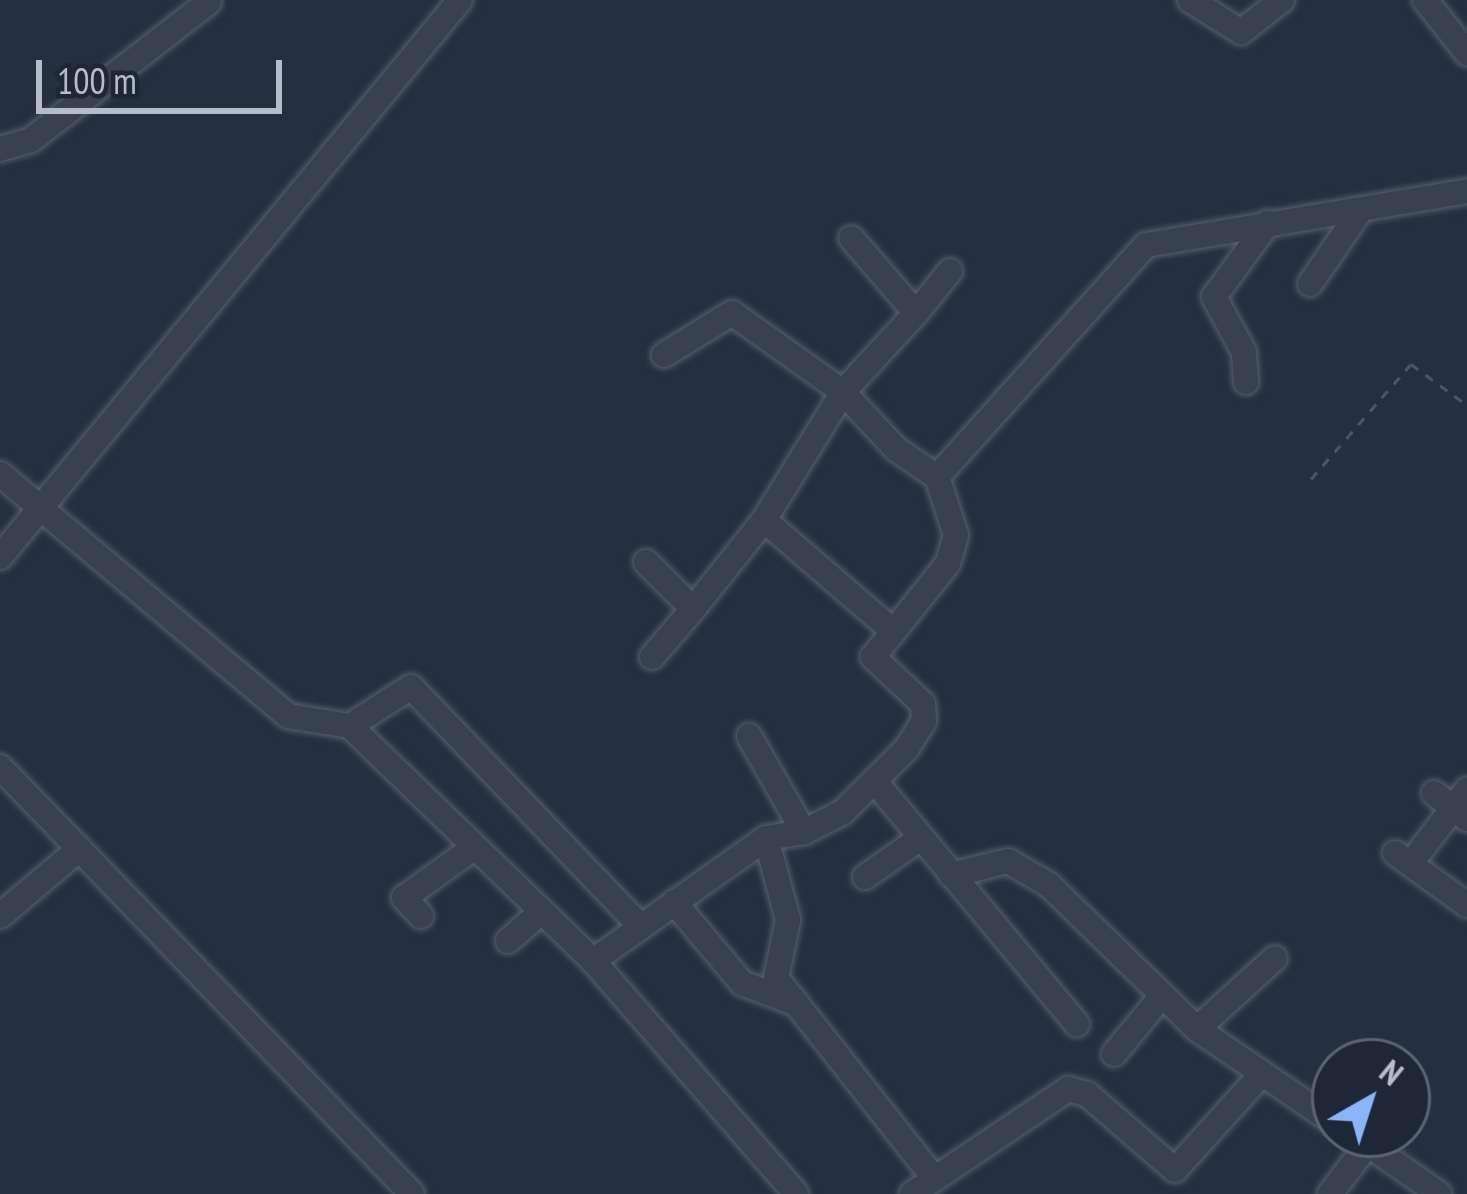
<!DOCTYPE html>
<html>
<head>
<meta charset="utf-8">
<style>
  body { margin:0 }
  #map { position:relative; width:1467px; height:1194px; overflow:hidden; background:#243040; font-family:"PT Sans Narrow",sans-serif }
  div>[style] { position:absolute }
  .path>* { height:3px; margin-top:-1.5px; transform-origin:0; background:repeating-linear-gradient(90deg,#445b5d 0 9px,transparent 0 18px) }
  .roads { filter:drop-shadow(0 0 3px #56606d) drop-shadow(0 0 3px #56606d) }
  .minor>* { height:24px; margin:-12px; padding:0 12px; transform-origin:12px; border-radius:12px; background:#38424f }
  span { translate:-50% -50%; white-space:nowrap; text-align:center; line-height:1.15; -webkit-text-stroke:9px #1d2735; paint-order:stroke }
  .north { position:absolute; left:1311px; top:1038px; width:120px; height:120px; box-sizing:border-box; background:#1d2735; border:3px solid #5a6371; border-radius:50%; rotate:39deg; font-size:33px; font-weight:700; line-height:48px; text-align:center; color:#b5bdca }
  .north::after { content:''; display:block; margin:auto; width:42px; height:54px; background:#8ab5fa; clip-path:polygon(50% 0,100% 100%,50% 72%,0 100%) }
  .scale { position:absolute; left:36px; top:60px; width:246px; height:54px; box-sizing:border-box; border:6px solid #b5bdca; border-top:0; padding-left:15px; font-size:36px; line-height:42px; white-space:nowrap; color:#b5bdca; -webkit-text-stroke:9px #1d2735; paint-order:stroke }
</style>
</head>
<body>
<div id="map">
  <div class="path">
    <i style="left:1311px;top:479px;width:152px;rotate:-49deg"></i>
    <i style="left:1411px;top:364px;width:69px;rotate:36.2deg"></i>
  </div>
  <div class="roads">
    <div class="minor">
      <i style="left:1190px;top:0;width:60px;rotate:32.1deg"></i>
      <i style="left:1241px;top:32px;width:52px;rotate:-38deg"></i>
      <i style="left:1425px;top:0;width:68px;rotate:51.6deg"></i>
      <i style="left:0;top:149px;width:32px;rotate:-16deg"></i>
      <i style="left:31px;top:140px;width:225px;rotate:-37.8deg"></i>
      <i style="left:1310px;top:284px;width:85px;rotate:-55.6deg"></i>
      <i style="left:916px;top:313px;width:54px;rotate:-51deg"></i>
      <i style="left:1246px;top:382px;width:30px;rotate:-94deg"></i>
      <i style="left:1244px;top:352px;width:63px;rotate:-118.6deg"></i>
      <i style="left:1214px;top:297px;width:92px;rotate:-53.9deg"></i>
      <i style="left:0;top:474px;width:376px;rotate:40deg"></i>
      <i style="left:288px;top:716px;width:63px;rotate:9.2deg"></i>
      <i style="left:350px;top:726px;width:338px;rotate:44deg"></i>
      <i style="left:593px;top:961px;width:309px;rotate:48.9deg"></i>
      <i style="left:937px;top:477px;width:312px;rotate:-48deg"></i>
      <i style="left:1146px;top:245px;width:326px;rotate:-9.5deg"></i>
      <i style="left:764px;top:520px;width:169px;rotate:40.7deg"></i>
      <i style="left:0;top:557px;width:722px;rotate:-50.45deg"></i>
      <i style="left:646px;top:562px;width:66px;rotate:45deg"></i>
      <i style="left:693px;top:609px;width:114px;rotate:-51.4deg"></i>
      <i style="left:764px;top:520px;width:150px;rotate:-58.3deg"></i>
      <i style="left:843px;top:392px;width:108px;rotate:-47.3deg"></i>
      <i style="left:916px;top:313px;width:99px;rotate:-130.9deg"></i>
      <i style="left:652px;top:657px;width:63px;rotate:-49.5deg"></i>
      <i style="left:350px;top:726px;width:72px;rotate:-32.6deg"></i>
      <i style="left:411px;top:687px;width:331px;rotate:46.2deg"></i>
      <i style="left:749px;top:736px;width:111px;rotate:60.2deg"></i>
      <i style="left:0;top:767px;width:593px;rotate:46.02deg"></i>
      <i style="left:876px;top:783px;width:314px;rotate:50.2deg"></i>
      <i style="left:1434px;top:793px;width:42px;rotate:38.2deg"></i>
      <i style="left:766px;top:838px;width:85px;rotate:75deg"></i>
      <i style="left:788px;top:920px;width:59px;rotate:101.7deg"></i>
      <i style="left:776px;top:978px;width:256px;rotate:51.7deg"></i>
      <i style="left:1395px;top:853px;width:89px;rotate:35.8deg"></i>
      <i style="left:1418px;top:854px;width:81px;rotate:-52.6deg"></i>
      <i style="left:951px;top:875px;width:59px;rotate:-13.8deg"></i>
      <i style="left:1008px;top:861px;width:48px;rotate:30.3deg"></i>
      <i style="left:1049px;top:885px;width:206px;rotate:44.2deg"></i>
      <i style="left:1197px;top:1029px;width:167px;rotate:34.3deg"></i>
      <i style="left:865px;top:877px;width:66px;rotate:-35.1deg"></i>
      <i style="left:674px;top:902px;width:106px;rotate:50deg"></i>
      <i style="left:742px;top:983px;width:59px;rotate:20.9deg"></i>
      <i style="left:0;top:916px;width:104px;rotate:-40.3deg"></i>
      <i style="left:421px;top:916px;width:25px;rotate:-133deg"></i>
      <i style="left:404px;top:898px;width:85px;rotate:-35.9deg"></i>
      <i style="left:508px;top:941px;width:45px;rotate:-41.4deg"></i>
      <i style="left:593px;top:961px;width:212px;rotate:-35.4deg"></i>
      <i style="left:766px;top:838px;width:38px;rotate:-9deg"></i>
      <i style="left:804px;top:832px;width:44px;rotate:-27.1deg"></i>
      <i style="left:843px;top:812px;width:91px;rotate:-45deg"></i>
      <i style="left:907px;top:748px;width:32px;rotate:-58deg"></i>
      <i style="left:924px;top:721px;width:17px;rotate:-93deg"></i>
      <i style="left:923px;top:704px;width:69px;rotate:-136.8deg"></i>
      <i style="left:873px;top:657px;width:120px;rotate:-51.4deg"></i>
      <i style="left:948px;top:563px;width:29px;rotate:-74deg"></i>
      <i style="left:956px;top:535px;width:61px;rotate:-108.1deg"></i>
      <i style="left:937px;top:477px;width:50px;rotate:-145.7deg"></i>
      <i style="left:896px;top:449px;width:78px;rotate:-132.9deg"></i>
      <i style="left:843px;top:392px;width:136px;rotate:-144.6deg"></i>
      <i style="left:732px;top:313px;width:80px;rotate:148.3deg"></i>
      <i style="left:1197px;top:1029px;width:105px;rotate:-42.3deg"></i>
      <i style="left:1114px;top:1054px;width:74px;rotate:-50.5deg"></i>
      <i style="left:1353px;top:1134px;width:105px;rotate:34.9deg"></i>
      <i style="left:912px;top:1194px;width:188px;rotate:-33.9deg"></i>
      <i style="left:1068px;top:1089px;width:20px;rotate:15deg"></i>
      <i style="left:1087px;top:1094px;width:116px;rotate:40.8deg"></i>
      <i style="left:1175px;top:1170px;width:127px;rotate:-47.9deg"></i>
      <i style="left:1330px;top:1194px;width:63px;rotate:-52.8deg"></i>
    </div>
  </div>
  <div class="north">N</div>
  <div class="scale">100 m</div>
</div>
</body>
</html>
